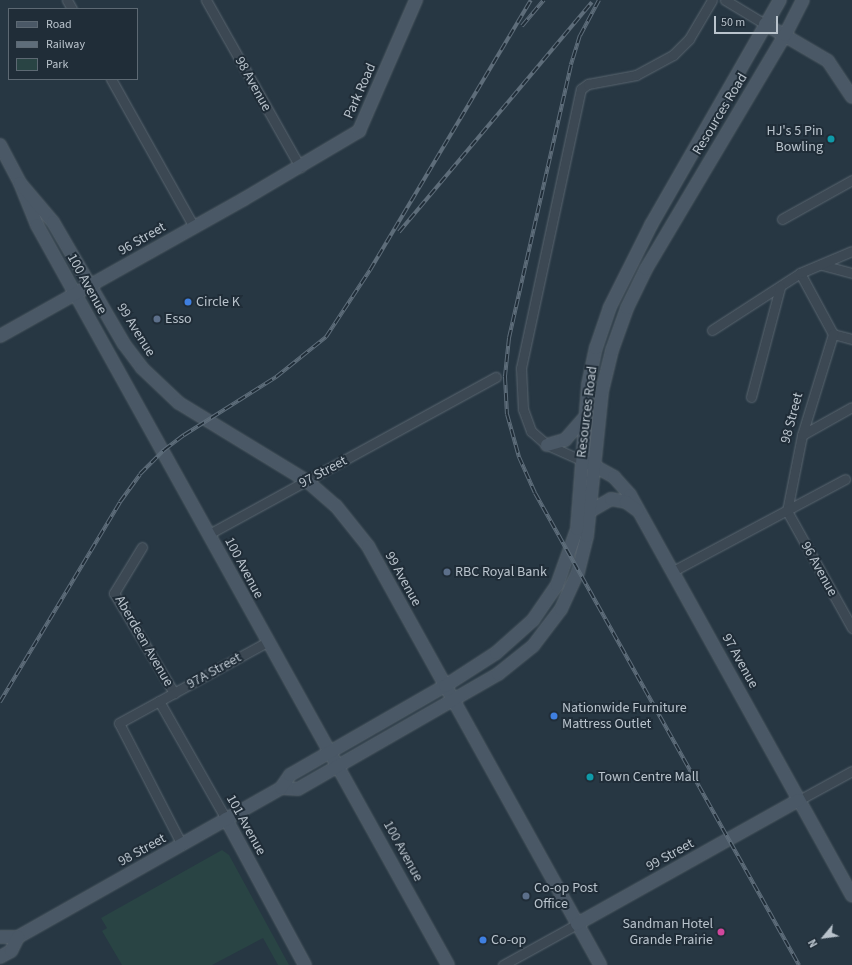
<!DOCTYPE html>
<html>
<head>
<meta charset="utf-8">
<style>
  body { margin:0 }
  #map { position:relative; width:852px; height:965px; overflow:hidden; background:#273743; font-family:"Source Sans 3",sans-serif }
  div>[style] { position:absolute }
  .green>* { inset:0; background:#294444 }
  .roads { filter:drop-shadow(0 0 1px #5a6670) drop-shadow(0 0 1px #5a6670) }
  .street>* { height:9px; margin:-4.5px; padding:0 4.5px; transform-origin:4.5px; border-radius:4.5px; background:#3c4853 }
  .secondary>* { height:12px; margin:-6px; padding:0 6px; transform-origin:6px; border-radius:6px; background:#4a5866 }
  .rail>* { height:4px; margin-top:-2px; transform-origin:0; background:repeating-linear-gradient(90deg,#202d38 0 8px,#5e6d7a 0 16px); box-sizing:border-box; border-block:1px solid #5e6d7a }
  .dots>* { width:11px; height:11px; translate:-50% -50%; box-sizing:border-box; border:2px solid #202d38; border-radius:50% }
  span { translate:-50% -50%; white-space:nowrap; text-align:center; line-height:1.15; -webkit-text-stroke:4px #202d38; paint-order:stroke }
  .street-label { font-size:14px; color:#b9c3cc }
  .poi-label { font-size:14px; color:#b9c3cc }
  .right { translate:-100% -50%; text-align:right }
  .left { translate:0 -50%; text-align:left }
  .legend { position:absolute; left:8px; top:8px; width:130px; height:72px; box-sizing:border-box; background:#202d38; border:1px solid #5d6973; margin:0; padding:5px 7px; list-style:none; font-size:12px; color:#b9c3cc }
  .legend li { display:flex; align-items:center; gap:8px; height:20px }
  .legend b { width:20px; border:1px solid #5d6973 }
  .north { position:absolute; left:804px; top:917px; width:40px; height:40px; -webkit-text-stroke:3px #202d38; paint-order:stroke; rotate:241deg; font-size:11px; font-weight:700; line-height:16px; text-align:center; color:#b9c3cc }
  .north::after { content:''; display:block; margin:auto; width:14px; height:18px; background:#b9c3cc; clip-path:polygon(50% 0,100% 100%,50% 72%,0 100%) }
  .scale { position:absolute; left:714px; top:16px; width:64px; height:18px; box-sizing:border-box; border:2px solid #b9c3cc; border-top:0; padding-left:5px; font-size:12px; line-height:14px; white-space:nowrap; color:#b9c3cc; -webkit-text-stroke:3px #202d38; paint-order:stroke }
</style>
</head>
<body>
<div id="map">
  <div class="green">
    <i style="clip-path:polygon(222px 850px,229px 855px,289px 965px,278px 965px,263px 938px,212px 965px,122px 965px,102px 931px,107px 928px,101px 918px)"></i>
  </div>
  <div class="roads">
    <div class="street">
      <i style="left:67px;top:0;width:10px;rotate:61deg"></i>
      <i style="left:206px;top:0;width:192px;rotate:60.6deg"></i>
      <i style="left:725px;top:0;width:47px;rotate:31deg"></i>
      <i style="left:111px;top:79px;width:170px;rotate:60.7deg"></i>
      <i style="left:782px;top:219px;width:80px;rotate:-29.1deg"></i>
      <i style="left:822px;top:265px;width:31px;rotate:15deg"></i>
      <i style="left:800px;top:273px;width:69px;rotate:61.6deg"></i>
      <i style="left:833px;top:334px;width:20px;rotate:15deg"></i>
      <i style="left:712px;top:330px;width:105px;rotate:-32.9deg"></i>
      <i style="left:800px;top:273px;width:56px;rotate:-22.9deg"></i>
      <i style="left:751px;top:397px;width:114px;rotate:-75.2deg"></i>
      <i style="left:802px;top:435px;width:57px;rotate:-29.2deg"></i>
      <i style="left:581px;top:460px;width:37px;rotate:-156deg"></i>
      <i style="left:547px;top:445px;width:21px;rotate:-139deg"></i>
      <i style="left:531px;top:431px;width:23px;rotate:-110deg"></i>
      <i style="left:523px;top:409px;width:41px;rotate:-92.8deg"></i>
      <i style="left:521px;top:368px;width:285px;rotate:-77.9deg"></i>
      <i style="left:581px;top:89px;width:9px;rotate:-36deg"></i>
      <i style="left:588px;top:84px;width:49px;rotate:-10.6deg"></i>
      <i style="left:636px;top:75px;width:42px;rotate:-28.4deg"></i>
      <i style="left:673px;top:55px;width:23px;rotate:-45deg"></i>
      <i style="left:689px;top:39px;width:45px;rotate:-59.5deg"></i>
      <i style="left:787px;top:511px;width:77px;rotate:-78.8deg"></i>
      <i style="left:802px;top:435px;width:106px;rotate:-72.9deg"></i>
      <i style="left:787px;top:511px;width:134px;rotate:60.9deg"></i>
      <i style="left:209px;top:534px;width:327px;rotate:-28.7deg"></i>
      <i style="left:142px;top:547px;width:54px;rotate:121.3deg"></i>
      <i style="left:114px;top:593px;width:117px;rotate:59deg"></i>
      <i style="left:673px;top:571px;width:195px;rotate:-28.1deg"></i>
      <i style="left:159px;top:701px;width:136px;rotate:60.4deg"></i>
      <i style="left:799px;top:800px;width:60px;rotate:-28.7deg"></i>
      <i style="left:182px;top:845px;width:137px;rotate:-117.3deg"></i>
      <i style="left:119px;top:723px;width:169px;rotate:-28.7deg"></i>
      <i style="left:503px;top:965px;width:85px;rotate:-29deg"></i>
    </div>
    <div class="secondary">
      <i style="left:765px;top:24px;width:73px;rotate:30.4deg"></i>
      <i style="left:828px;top:61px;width:43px;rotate:56.3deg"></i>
      <i style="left:0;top:145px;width:43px;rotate:62.2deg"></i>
      <i style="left:20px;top:183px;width:45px;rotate:68deg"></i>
      <i style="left:37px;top:225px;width:846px;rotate:60.95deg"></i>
      <i style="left:20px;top:183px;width:51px;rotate:49.8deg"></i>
      <i style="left:53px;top:222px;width:141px;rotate:59.8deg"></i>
      <i style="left:124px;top:344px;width:30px;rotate:53deg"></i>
      <i style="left:142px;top:368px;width:51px;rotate:43.4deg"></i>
      <i style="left:179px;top:403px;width:150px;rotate:31.4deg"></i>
      <i style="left:307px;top:481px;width:38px;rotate:41deg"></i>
      <i style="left:336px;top:506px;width:51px;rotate:51.3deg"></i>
      <i style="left:368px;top:546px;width:479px;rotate:61deg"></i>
      <i style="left:0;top:336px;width:280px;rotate:-29.3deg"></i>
      <i style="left:244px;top:199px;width:134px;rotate:-30.6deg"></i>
      <i style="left:359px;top:131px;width:143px;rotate:-66.5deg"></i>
      <i style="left:547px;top:445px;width:19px;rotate:-16deg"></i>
      <i style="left:565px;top:440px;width:28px;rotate:-49deg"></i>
      <i style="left:589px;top:463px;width:29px;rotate:29deg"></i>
      <i style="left:614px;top:477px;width:24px;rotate:48deg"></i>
      <i style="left:630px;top:495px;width:458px;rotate:61deg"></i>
      <i style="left:592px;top:510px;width:22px;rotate:-30deg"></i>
      <i style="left:611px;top:499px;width:15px;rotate:11deg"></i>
      <i style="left:626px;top:502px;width:14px;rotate:36deg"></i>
      <i style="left:281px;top:788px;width:17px;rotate:3deg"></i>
      <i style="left:298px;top:789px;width:231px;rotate:-29.9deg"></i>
      <i style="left:498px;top:674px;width:45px;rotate:-38.7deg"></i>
      <i style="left:533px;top:646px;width:46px;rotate:-52.9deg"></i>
      <i style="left:561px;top:609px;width:41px;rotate:-65.3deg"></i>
      <i style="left:578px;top:572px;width:37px;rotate:-76deg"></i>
      <i style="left:587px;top:536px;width:146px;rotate:-84.1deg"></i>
      <i style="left:602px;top:391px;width:42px;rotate:-76.3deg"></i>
      <i style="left:612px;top:350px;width:45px;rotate:-70.3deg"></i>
      <i style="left:627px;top:308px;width:43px;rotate:-64deg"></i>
      <i style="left:646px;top:269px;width:272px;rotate:-59.3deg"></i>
      <i style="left:785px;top:35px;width:39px;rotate:-63deg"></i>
      <i style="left:226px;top:819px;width:166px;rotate:61.6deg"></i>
      <i style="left:577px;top:924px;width:254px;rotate:-29.2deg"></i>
      <i style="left:0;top:937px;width:18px"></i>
      <i style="left:18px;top:937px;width:302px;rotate:-29.5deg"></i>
      <i style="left:281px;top:788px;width:16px;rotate:-55deg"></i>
      <i style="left:290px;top:775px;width:179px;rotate:-29.9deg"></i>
      <i style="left:445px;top:686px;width:61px;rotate:-32.9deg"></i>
      <i style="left:496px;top:653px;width:50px;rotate:-41.7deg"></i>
      <i style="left:533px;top:620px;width:42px;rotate:-55.6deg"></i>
      <i style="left:557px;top:585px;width:59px;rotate:-70.3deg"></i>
      <i style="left:577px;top:529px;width:144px;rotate:-85.6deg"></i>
      <i style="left:588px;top:385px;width:38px;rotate:-78deg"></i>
      <i style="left:596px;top:348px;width:43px;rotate:-71.1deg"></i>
      <i style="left:610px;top:307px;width:92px;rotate:-63.4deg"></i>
      <i style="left:651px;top:225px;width:259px;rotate:-60.2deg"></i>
      <i style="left:0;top:957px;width:13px;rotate:-29deg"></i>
      <i style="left:11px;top:951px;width:16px;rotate:-63deg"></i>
    </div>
  </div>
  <div class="rail">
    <i style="left:599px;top:0;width:40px;rotate:118deg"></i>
    <i style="left:580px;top:35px;width:31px;rotate:107deg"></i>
    <i style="left:571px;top:65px;width:280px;rotate:102.8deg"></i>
    <i style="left:509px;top:338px;width:39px;rotate:96deg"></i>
    <i style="left:505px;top:377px;width:37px;rotate:87deg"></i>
    <i style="left:507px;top:414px;width:45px;rotate:74.4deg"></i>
    <i style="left:519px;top:457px;width:39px;rotate:66deg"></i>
    <i style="left:535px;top:493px;width:541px;rotate:60.78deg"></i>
    <i style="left:522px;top:26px;width:34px;rotate:-50deg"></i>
    <i style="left:399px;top:232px;width:300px;rotate:-50deg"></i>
    <i style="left:0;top:702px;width:233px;rotate:-59deg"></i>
    <i style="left:120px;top:502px;width:34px;rotate:-54deg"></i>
    <i style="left:140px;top:474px;width:34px;rotate:-45deg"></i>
    <i style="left:164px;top:450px;width:25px;rotate:-37deg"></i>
    <i style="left:184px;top:435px;width:109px;rotate:-32.2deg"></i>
    <i style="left:276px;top:377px;width:64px;rotate:-38.7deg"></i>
    <i style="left:326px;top:337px;width:80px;rotate:-56.7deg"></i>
    <i style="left:370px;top:270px;width:314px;rotate:-59.2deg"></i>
  </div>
  <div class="dots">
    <i style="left:831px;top:139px;background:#0f9aa8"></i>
    <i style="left:188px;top:302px;background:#3f7fe0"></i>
    <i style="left:157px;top:319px;background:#5c6f8a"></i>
    <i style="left:447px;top:572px;background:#5c6f8a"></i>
    <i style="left:554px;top:716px;background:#3f7fe0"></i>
    <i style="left:590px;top:777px;background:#0f9aa8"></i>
    <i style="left:526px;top:896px;background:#5c6f8a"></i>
    <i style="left:721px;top:932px;background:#d1479c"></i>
    <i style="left:483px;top:940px;background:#3f7fe0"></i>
  </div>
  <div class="street-label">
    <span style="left:253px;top:84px;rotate:61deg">98 Avenue</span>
    <span style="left:360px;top:91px;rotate:-66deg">Park Road</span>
    <span style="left:720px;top:114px;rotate:-59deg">Resources Road</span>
    <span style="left:142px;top:239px;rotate:-30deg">96 Street</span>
    <span style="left:87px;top:284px;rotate:61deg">100 Avenue</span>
    <span style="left:136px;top:330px;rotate:58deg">99 Avenue</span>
    <span style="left:587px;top:412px;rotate:-83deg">Resources Road</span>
    <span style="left:792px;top:418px;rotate:-75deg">98 Street</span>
    <span style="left:323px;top:472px;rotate:-28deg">97 Street</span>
    <span style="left:244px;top:568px;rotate:62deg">100 Avenue</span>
    <span style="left:819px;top:569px;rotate:61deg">96 Avenue</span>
    <span style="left:403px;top:579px;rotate:61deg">99 Avenue</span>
    <span style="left:144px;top:641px;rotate:60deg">Aberdeen Avenue</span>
    <span style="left:740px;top:661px;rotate:61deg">97 Avenue</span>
    <span style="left:214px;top:671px;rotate:-29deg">97A Street</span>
    <span style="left:246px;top:825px;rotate:61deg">101 Avenue</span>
    <span style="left:142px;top:850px;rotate:-29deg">98 Street</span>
    <span style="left:403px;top:851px;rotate:61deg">100 Avenue</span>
    <span style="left:670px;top:855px;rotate:-29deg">99 Street</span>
  </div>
  <div class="poi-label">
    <span class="right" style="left:823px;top:139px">HJ's 5 Pin<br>Bowling</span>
    <span class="left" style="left:196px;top:302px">Circle K</span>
    <span class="left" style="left:165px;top:319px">Esso</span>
    <span class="left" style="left:455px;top:572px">RBC Royal Bank</span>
    <span class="left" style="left:562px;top:716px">Nationwide Furniture<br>Mattress Outlet</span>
    <span class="left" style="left:598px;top:777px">Town Centre Mall</span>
    <span class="left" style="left:534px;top:896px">Co-op Post<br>Office</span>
    <span class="right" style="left:713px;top:932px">Sandman Hotel<br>Grande Prairie</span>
    <span class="left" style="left:491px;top:940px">Co-op</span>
  </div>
  <ul class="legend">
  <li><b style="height:5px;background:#4a5866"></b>Road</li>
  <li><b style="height:5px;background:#5e6d7a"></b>Railway</li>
  <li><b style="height:11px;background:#294444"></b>Park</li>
  </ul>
  <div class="north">N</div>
  <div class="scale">50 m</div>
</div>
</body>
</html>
